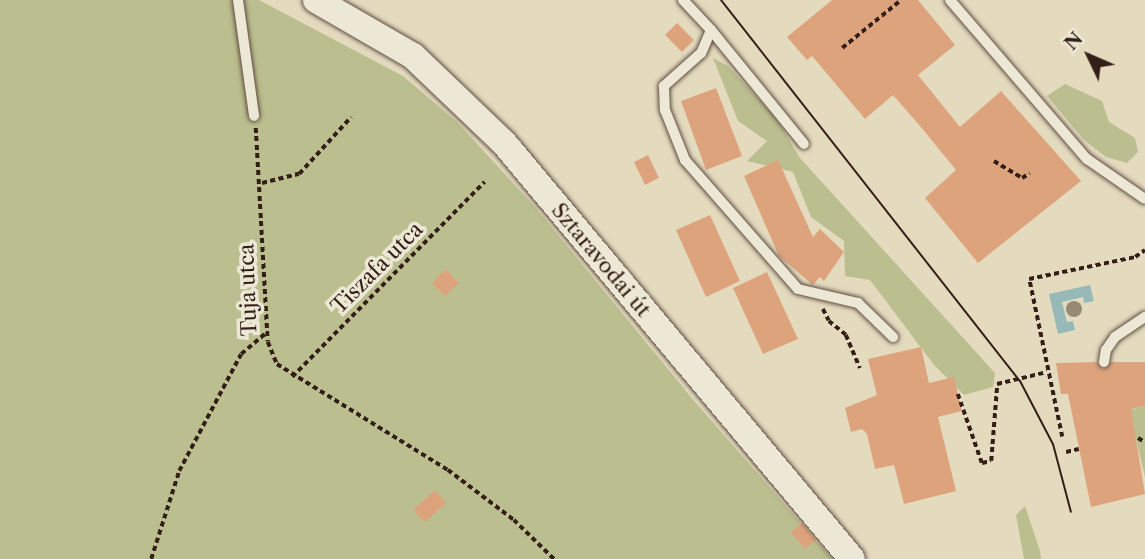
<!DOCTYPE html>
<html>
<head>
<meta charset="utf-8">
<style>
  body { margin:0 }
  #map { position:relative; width:1145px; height:559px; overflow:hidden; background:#e4dbbf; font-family:"Libre Caslon Text",serif }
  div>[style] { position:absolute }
  .green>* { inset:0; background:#bbbe8e }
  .water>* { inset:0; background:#97bab8 }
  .building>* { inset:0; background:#dda37d }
  .path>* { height:3.5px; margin-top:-1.75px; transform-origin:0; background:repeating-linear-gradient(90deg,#341f18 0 5px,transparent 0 8.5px) }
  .roads { filter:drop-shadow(0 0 2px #604e42) drop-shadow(0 0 2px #604e42) }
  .lane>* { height:10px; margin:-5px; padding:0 5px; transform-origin:5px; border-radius:5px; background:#ede8d5 }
  .secondary>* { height:26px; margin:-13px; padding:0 13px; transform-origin:13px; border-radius:13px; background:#ede8d5 }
  .tram>* { height:2px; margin:-1px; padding:0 1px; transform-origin:1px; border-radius:1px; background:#341f18 }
  .trees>* { width:16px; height:16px; margin:-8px; border-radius:50%; background:#968a74 }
  span { translate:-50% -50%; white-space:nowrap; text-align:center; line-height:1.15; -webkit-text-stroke:7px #ede8d5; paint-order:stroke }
  .street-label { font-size:21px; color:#341f18 }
  .north { position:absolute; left:1054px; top:21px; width:70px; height:70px; -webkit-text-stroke:5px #ede8d5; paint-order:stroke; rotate:314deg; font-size:19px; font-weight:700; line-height:28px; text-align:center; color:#341f18 }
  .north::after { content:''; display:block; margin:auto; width:24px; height:32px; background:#341f18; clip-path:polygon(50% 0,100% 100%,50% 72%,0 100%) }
</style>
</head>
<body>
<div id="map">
  <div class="green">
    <i style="clip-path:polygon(0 0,259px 0,403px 76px,457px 122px,535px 207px,695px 402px,832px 559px,0 559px)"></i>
    <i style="clip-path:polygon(713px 58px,728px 66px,776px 118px,800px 158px,995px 373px,993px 387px,964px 395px,934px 365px,870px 280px,845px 276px,844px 241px,811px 217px,793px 172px,747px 161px,767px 141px,738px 121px)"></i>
    <i style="clip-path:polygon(1065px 84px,1102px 101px,1109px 122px,1135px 138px,1138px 152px,1127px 163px,1106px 157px,1084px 140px,1047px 96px)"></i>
    <i style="clip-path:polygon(1145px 406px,1145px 477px,1129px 410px)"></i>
    <i style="clip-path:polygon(1025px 506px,1040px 551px,1041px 559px,1024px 559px,1016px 515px)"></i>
  </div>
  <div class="water">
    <i style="clip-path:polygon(1090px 285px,1094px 301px,1084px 303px,1083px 297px,1062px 302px,1067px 322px,1073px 321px,1075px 330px,1058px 334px,1049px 294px)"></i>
  </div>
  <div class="building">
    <i style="clip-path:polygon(832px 0,918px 0,955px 45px,918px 75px,960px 127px,1001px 91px,1081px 181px,978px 263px,925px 198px,956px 170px,920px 126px,893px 95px,865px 119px,812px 56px,807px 60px,787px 37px)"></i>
    <i style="clip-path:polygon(677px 23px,694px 40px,682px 52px,665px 35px)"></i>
    <i style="clip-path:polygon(716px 88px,742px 156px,706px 170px,681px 101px)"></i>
    <i style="clip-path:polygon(648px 155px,659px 178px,645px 185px,634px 162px)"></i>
    <i style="clip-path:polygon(778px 160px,813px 237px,820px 229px,844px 252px,824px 281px,820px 277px,813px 285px,779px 256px,744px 176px)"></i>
    <i style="clip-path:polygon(710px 215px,740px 281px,706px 297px,676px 230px)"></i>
    <i style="clip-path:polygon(446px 269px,459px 283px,445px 296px,432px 283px)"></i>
    <i style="clip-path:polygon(767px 272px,798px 339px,763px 354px,733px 288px)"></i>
    <i style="clip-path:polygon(921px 347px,929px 383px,954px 377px,962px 411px,938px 417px,956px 491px,904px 504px,894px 465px,875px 469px,867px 434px,862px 429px,851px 432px,845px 408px,877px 395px,868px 359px)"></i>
    <i style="clip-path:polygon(1097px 362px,1103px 369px,1111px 362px,1145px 362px,1145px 406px,1131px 409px,1145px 494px,1091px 507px,1068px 394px,1061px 394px,1056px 363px)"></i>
    <i style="clip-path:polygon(435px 490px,446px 503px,425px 522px,413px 510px)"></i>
    <i style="clip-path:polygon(802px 523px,816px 540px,805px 549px,791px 532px)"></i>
  </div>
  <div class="path">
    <i style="left:842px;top:48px;width:76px;rotate:-39.1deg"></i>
    <i style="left:256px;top:128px;width:214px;rotate:86.8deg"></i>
    <i style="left:268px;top:342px;width:24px;rotate:68deg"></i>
    <i style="left:277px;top:364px;width:201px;rotate:31.8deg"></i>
    <i style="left:448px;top:470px;width:83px;rotate:37.1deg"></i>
    <i style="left:514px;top:520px;width:56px;rotate:44.3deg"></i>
    <i style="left:994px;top:161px;width:33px;rotate:31deg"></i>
    <i style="left:1022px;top:178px;width:9px;rotate:-32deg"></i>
    <i style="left:262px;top:183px;width:38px;rotate:-14deg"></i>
    <i style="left:299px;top:174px;width:77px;rotate:-47.6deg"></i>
    <i style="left:823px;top:309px;width:13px;rotate:63deg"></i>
    <i style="left:829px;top:321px;width:22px;rotate:39deg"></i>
    <i style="left:846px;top:335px;width:36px;rotate:67deg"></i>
    <i style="left:292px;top:377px;width:274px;rotate:-45.4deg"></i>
    <i style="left:958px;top:394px;width:73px;rotate:70.8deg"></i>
    <i style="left:982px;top:463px;width:9px;rotate:-13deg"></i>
    <i style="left:991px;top:461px;width:77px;rotate:-85.5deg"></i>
    <i style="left:997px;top:384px;width:51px;rotate:-13.5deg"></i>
    <i style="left:1062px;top:437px;width:161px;rotate:-101.8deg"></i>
    <i style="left:1029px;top:279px;width:108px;rotate:-11.7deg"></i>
    <i style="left:1135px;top:257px;width:12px;rotate:-35deg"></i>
    <i style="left:1138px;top:438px;width:8px;rotate:30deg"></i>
    <i style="left:1066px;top:452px;width:13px;rotate:-13deg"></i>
    <i style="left:151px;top:559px;width:92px;rotate:-72.3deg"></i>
    <i style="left:179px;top:471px;width:132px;rotate:-62.1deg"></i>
    <i style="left:241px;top:354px;width:34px;rotate:-40deg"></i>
  </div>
  <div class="roads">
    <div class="lane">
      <i style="left:238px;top:0;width:117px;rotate:82.1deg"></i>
      <i style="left:683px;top:0;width:41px;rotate:47deg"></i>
      <i style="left:711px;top:30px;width:25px;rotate:113deg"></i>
      <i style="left:701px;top:53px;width:50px;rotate:138.3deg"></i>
      <i style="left:664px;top:86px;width:24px;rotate:88deg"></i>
      <i style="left:665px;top:110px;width:54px;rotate:68.2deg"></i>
      <i style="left:685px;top:160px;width:171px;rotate:48.8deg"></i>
      <i style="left:798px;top:289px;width:62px;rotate:13.1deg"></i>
      <i style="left:858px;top:303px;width:49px;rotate:44.2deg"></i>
      <i style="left:950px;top:0;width:210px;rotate:49.3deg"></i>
      <i style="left:1087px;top:159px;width:70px;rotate:34.6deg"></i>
      <i style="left:711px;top:30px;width:147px;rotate:50.8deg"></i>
      <i style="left:1104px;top:362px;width:12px;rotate:-81deg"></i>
      <i style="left:1106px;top:350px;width:16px;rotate:-55deg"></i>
      <i style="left:1115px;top:337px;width:36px;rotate:-34deg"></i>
    </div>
    <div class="secondary">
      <i style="left:316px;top:0;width:112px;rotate:30deg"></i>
      <i style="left:413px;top:56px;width:126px;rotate:43.7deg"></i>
      <i style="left:504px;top:143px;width:542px;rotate:50.09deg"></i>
    </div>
  </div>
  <div class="tram">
    <i style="left:721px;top:0;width:484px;rotate:51.9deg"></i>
    <i style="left:1020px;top:381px;width:71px;rotate:62.4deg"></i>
    <i style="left:1053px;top:444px;width:70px;rotate:75.2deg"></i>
  </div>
  <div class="trees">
    <i style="left:1074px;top:309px"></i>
  </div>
  <div class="street-label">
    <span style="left:601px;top:260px;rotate:50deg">Sztaravodai út</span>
    <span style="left:377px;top:268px;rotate:-45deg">Tiszafa utca</span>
    <span style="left:248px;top:290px;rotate:-92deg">Tuja utca</span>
  </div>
  <div class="north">N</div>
</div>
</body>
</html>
